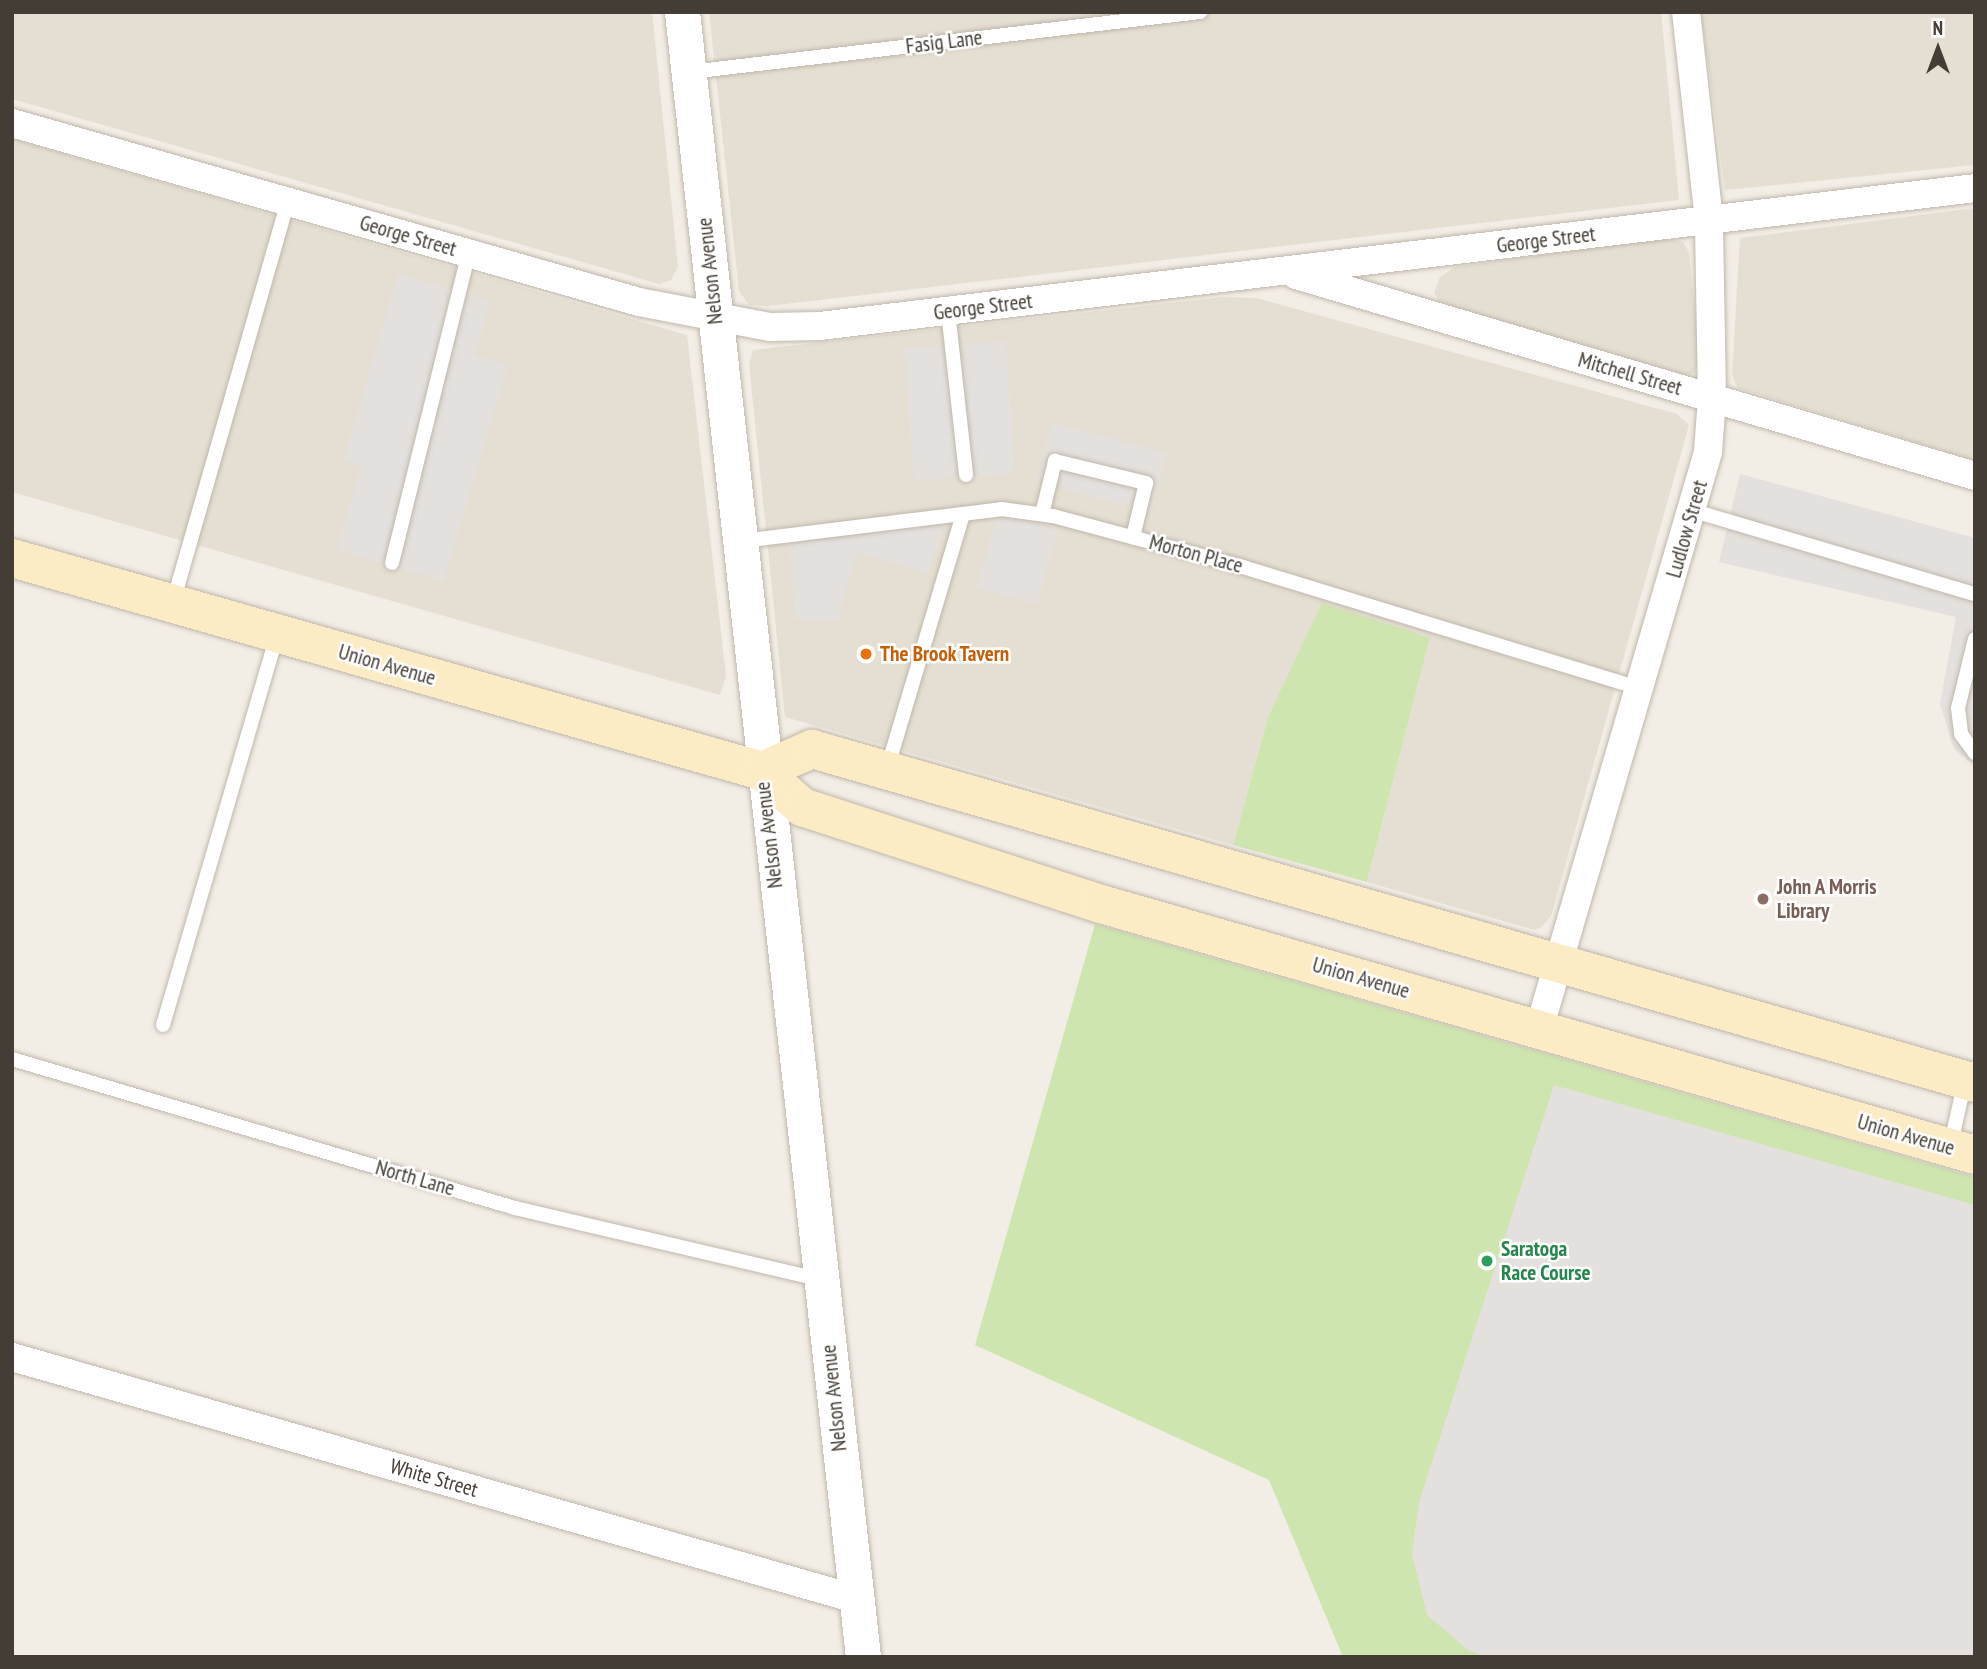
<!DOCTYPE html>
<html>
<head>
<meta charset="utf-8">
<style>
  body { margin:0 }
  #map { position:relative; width:1987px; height:1669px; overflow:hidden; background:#f2ede5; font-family:"PT Sans Narrow",sans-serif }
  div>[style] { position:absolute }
  .residential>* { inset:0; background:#e5dfd3 }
  .green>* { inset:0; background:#cfe5af }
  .parking>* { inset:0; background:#e3e0dd }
  .roads { filter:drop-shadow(0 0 2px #c0b7ab) drop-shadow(0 0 2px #c0b7ab) }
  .service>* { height:14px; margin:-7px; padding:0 7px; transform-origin:7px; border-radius:7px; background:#fff }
  .minor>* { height:28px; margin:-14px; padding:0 14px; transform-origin:14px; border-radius:14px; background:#fff }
  .tertiary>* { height:35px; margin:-17.5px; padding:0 17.5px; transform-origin:17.5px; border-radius:17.5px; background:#fff }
  .secondary>* { height:38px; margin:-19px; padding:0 19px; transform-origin:19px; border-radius:19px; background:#fcecc5 }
  .dots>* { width:19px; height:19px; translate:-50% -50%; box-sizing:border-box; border:4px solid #fff; border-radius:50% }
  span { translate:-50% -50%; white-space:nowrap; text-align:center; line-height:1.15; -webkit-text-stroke:5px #fff; paint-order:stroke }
  .street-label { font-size:21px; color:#443d35 }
  .food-label { font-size:21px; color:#c56008; font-weight:700 }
  .left { translate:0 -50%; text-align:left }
  .education-label { font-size:21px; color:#785e54; font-weight:700 }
  .leisure-label { font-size:21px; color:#27864d; font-weight:700 }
  .frame { position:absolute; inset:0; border:14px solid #443d35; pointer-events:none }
  .north { position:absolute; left:1903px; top:14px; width:70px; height:70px; -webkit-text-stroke:5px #fff; paint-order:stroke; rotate:0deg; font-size:19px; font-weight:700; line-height:28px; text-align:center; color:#443d35 }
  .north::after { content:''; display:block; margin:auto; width:24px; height:32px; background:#443d35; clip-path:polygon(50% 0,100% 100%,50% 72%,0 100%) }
</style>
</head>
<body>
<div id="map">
  <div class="residential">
    <i style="clip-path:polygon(12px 12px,652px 12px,678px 267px,671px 280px,659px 284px,12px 99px)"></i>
    <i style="clip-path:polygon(709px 12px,1661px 12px,1679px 200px,768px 306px,749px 305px,739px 291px)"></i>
    <i style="clip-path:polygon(1701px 12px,1975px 12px,1975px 165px,1725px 190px)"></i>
    <i style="clip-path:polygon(12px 139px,687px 335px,726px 676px,720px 695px,12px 492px)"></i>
    <i style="clip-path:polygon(1975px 208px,1975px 460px,1737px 388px,1732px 374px,1740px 238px)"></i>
    <i style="clip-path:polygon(1665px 238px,1683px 242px,1689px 252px,1700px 359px,1695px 372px,1688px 375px,1446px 311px,1434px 293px,1440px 277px,1455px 267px)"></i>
    <i style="clip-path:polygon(1223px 297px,1256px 298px,1677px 414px,1689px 425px,1551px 916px,1542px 927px,1535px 930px,1367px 882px,1430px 638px,1268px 717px,1233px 845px,785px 717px,749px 364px,753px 350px)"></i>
  </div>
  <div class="green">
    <i style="clip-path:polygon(1322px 603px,1430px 638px,1367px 882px,1233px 845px,1268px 717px)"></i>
    <i style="clip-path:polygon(1095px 924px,1975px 1177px,1975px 1657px,1343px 1657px,1269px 1480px,975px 1345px)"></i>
  </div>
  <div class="parking">
    <i style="clip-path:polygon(398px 274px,491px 301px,475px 355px,508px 365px,444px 581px,336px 550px,361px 466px,343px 461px)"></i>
    <i style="clip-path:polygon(1006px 341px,1015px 473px,914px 481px,904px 349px)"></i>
    <i style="clip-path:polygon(1052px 423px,1167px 453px,1151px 512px,1036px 482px)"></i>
    <i style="clip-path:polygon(1740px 474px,1975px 538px,1975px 766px,1954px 749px,1940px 704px,1956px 617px,1719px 562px)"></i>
    <i style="clip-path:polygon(947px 515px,928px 573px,857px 552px,837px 621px,795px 619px,789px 536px)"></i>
    <i style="clip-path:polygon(997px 515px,1058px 531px,1037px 604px,976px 588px)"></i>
    <i style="clip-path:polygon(1554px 1085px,1975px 1205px,1975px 1657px,1485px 1657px,1468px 1650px,1427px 1615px,1412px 1554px,1419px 1502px)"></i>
  </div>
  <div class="roads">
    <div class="service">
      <i style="left:690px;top:72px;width:514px;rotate:-6.71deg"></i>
      <i style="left:948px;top:311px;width:165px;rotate:83.7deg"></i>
      <i style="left:1694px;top:511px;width:293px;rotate:16.5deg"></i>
      <i style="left:1042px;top:514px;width:55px;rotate:-76.2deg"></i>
      <i style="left:1055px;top:461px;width:94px;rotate:13.6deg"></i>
      <i style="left:1146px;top:483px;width:56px;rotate:103.5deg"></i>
      <i style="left:742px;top:541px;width:261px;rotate:-7deg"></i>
      <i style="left:1001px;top:509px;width:52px;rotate:7.7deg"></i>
      <i style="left:1053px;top:516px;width:197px;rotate:15deg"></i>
      <i style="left:1243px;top:567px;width:415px;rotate:17deg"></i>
      <i style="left:392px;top:563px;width:319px;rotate:-76.1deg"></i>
      <i style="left:173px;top:602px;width:416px;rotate:-74deg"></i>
      <i style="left:1975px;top:639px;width:71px;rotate:103.8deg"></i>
      <i style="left:1958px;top:708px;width:26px;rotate:83deg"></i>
      <i style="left:1961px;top:734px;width:24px;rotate:54deg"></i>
      <i style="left:887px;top:769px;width:266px;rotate:-73.4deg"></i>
      <i style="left:163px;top:1025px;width:406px;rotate:-73.7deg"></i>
      <i style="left:12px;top:1059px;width:525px;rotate:16.5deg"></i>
      <i style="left:515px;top:1208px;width:314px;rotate:13.2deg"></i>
      <i style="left:1950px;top:1147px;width:68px;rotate:-77.2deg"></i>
    </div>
    <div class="minor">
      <i style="left:12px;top:123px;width:652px;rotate:15.93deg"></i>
      <i style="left:639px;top:302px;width:133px;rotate:10.8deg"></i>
      <i style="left:770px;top:327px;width:50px;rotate:-1.1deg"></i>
      <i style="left:820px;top:326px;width:1163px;rotate:-6.81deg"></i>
      <i style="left:1296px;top:275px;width:708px;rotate:16.49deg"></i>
      <i style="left:1539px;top:1029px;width:601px;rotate:-73.67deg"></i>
      <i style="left:1708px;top:452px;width:54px;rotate:-85.8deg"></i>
      <i style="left:1712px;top:398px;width:178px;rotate:-91deg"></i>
      <i style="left:1709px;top:220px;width:209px;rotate:-96.3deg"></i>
      <i style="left:12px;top:1357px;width:878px;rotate:16deg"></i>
    </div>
    <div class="tertiary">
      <i style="left:682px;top:12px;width:1655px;rotate:83.72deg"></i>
    </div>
    <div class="secondary">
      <i style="left:12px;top:558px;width:780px;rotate:15.85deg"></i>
      <i style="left:762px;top:771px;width:54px;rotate:42deg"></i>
      <i style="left:802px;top:807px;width:314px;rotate:18deg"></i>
      <i style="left:1101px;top:904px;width:909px;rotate:16.02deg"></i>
      <i style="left:762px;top:771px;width:55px;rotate:-23.7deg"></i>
      <i style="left:812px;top:749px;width:1210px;rotate:16.02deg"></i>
    </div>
  </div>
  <div class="dots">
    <i style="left:866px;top:654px;background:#e8710a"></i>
    <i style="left:1763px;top:899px;background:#8d6e63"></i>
    <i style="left:1487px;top:1261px;background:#2e9e5b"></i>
  </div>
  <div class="street-label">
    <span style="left:944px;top:42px;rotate:-7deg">Fasig Lane</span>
    <span style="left:408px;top:236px;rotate:16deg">George Street</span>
    <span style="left:1546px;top:240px;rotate:-7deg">George Street</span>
    <span style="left:710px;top:271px;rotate:-96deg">Nelson Avenue</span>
    <span style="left:983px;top:307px;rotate:-7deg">George Street</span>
    <span style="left:1630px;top:374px;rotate:16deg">Mitchell Street</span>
    <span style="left:1687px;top:529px;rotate:-74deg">Ludlow Street</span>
    <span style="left:1196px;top:554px;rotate:15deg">Morton Place</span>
    <span style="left:387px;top:665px;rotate:16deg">Union Avenue</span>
    <span style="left:769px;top:835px;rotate:-97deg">Nelson Avenue</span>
    <span style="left:1361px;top:978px;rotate:16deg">Union Avenue</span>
    <span style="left:1906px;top:1135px;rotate:16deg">Union Avenue</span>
    <span style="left:415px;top:1178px;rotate:16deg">North Lane</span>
    <span style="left:834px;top:1398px;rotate:-96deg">Nelson Avenue</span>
    <span style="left:434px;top:1478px;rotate:16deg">White Street</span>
  </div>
  <div class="food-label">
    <span class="left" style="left:880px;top:654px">The Brook Tavern</span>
  </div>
  <div class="education-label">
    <span class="left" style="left:1777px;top:899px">John A Morris<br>Library</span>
  </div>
  <div class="leisure-label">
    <span class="left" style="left:1501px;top:1261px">Saratoga<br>Race Course</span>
  </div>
  <div class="frame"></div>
  <div class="north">N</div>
</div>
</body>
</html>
